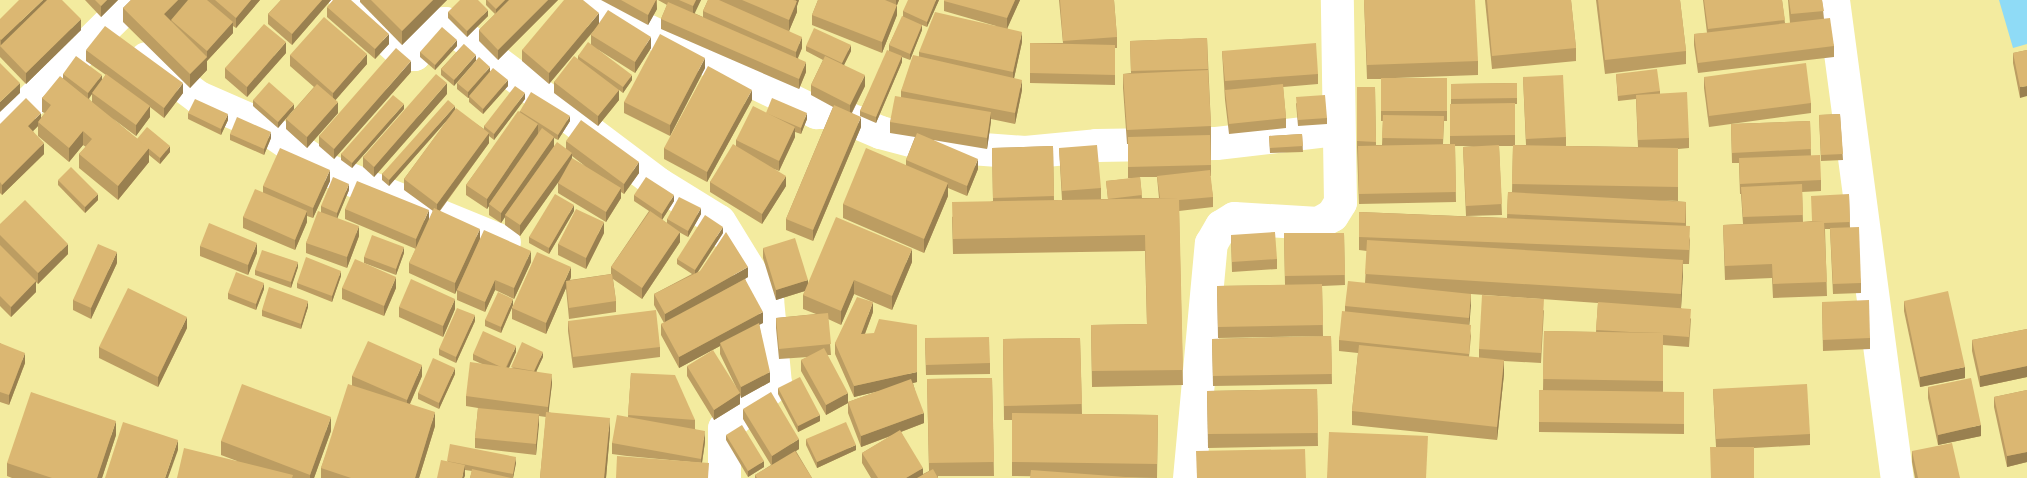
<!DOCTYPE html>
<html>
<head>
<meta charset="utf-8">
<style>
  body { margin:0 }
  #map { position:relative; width:2027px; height:478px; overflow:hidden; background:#f3eb9f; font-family:Commissioner,sans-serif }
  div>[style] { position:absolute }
  .water>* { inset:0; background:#8fdbf6 }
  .minor>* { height:33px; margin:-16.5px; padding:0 16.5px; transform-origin:16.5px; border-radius:16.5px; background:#fff }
  .wall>* { inset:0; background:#bc9d62 }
  .shaded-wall>* { inset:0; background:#998050 }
  .building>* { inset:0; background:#dbb772 }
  span { translate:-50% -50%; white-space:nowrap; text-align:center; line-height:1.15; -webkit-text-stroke:4.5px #fff; paint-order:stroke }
</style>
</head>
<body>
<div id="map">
  <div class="water">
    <i style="clip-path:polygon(1999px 0,2027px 0,2027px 44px,2013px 48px)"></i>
  </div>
  <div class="minor">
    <i style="left:345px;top:0;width:80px;rotate:42.5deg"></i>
    <i style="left:404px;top:54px;width:10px"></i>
    <i style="left:414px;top:54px;width:36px;rotate:-56deg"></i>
    <i style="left:434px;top:24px;width:11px;rotate:-5deg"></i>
    <i style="left:445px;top:23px;width:268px;rotate:37deg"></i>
    <i style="left:659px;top:184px;width:70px;rotate:31.7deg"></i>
    <i style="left:719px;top:221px;width:92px;rotate:58.4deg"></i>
    <i style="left:767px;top:299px;width:84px;rotate:84.6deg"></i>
    <i style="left:775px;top:383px;width:68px;rotate:138.6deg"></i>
    <i style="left:724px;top:428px;width:50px;rotate:90deg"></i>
    <i style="left:585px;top:0;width:257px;rotate:25.9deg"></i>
    <i style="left:816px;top:112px;width:17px"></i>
    <i style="left:833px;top:112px;width:51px;rotate:23.1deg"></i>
    <i style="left:880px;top:132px;width:51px;rotate:14.9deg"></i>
    <i style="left:929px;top:145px;width:96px;rotate:4.2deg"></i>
    <i style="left:1025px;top:152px;width:71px;rotate:-5.6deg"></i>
    <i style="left:1096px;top:145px;width:120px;rotate:-1deg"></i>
    <i style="left:1216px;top:143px;width:122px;rotate:-6.6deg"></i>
    <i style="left:1833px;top:0;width:482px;rotate:82.4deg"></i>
    <i style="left:146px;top:58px;width:65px;rotate:36.9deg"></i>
    <i style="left:198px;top:97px;width:68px;rotate:23.5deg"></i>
    <i style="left:260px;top:124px;width:82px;rotate:34.1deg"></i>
    <i style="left:328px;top:170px;width:190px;rotate:22.2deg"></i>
    <i style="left:0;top:131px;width:186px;rotate:-44.8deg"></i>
    <i style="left:1189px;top:478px;width:236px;rotate:-84.7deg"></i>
    <i style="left:1211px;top:243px;width:20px;rotate:-60deg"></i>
    <i style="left:1221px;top:226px;width:15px;rotate:-32deg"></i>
    <i style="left:1234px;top:218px;width:84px;rotate:3.4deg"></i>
    <i style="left:1318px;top:223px;width:16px;rotate:-30deg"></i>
    <i style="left:1332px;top:215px;width:15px;rotate:-58deg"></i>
    <i style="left:1340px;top:202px;width:202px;rotate:-90.9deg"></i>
  </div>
  <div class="wall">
    <i style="clip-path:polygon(85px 0,118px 0,101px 17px)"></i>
    <i style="clip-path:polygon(131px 0,260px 0,236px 28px,233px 26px,233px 33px,207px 61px,207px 70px,190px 88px,123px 22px,123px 8px)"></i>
    <i style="clip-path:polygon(281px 0,331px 0,292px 45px,268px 24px,268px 14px)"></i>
    <i style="clip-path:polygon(360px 0,447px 0,402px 45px,360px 2px)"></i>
    <i style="clip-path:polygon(486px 0,558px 0,498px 60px,479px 41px,479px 30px,495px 14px,486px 5px)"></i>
    <i style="clip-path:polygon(601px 0,657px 0,657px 9px,648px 25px)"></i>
    <i style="clip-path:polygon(658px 0,701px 0,694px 13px,703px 17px,703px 11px,708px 0,799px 0,797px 6px,797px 12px,789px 31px,802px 48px,798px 58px,806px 72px,799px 89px,661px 29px,661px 19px,667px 5px)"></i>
    <i style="clip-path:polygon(818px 0,899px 0,897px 5px,897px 15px,882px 53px,812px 25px,812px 15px)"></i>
    <i style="clip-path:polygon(939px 0,927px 27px,922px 25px,922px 30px,910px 60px,902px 57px,902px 62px,876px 123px,860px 116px,860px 111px,889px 51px,889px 45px,903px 16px,903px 11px)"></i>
    <i style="clip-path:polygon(944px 0,1020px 0,1007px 28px,1022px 42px,1014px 78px,1022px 90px,1015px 124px,991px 119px,987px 149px,933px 140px,978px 169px,967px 196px,948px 188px,948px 196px,924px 253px,843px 218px,843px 204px,906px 165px,906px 160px,915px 137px,890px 133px,890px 122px,901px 97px,901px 91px,919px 56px,919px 52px,996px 26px,944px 11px)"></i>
    <i style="clip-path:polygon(1059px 0,1114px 0,1117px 37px,1117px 48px,1115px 48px,1115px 85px,1030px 83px,1030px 43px,1063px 43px)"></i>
    <i style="clip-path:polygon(1364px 0,1478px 61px,1478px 75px,1395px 78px,1447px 78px,1447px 121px,1444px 121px,1443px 144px,1450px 144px,1450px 104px,1451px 104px,1451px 84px,1517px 83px,1517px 104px,1515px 104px,1515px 145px,1526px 145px,1523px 77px,1566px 137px,1566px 146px,1638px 147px,1636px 99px,1618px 101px,1616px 74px,1660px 91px,1660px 94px,1689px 138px,1689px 148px,1678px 149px,1678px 201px,1659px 200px,1686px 202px,1686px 226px,1690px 240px,1689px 264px,1683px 264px,1681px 308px,1691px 319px,1689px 347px,1663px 345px,1663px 392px,1684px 392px,1684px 434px,1539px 432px,1539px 390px,1543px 390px,1544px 331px,1596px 332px,1598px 303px,1471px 294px,1469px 325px,1471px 336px,1469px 357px,1479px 358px,1479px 349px,1544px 310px,1541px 363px,1504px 361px,1504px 374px,1497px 440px,1352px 425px,1352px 411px,1358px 353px,1339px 351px,1339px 340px,1345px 311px,1345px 306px,1365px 283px,1367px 251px,1359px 250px,1359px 212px,1507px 218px,1508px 192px,1512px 192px,1513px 146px,1499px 146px,1502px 215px,1466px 216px,1463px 147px,1474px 146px,1455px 146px,1456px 202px,1359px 204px,1357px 147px,1357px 87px,1375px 87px,1376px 145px,1382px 145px,1383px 121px,1381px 121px,1381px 79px,1367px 79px)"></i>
    <i style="clip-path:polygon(1485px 0,1571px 0,1576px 48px,1576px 61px,1492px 69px)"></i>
    <i style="clip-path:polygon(1596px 0,1680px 0,1686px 51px,1686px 64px,1605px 74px)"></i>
    <i style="clip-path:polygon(1703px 0,1782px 0,1785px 23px,1790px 23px,1788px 0,1822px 0,1824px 19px,1834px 46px,1834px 57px,1698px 73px,1694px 45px,1694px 34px,1707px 33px)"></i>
    <i style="clip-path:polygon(327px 7px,389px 44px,375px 59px,327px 17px)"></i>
    <i style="clip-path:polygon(448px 12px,488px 16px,467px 37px,448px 18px)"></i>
    <i style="clip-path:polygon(0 19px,81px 30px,26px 84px,0 57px)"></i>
    <i style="clip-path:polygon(599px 23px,651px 48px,635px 73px,597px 49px,632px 80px,623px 93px,619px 90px,619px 100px,598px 126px,554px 93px,554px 82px,578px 59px,578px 56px,591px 45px,591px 35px,598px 26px,549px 84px,522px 61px,522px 50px)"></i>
    <i style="clip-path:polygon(evenodd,1207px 38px,1211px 126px,1211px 176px,1210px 176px,1213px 197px,1213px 207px,1179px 211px,1183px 385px,1092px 387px,1091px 325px,1147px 324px,1145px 251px,953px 254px,952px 217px,993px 201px,992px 148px,1053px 146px,1054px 200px,1062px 200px,1059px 148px,1101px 188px,1101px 199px,1108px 199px,1106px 181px,1137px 178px,1128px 178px,1128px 144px,1127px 144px,1123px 88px,1123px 74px,1131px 73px,1130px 41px,1207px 38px,1140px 177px,1157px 177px,1159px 198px,1142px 198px,1140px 177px)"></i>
    <i style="clip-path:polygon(464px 44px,454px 86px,441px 75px,441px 69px)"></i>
    <i style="clip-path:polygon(457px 46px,435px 70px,420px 57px,420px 52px)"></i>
    <i style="clip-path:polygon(806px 46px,851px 51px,844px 65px,865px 86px,852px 113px,861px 127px,813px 241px,786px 230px,786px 219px,833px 107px,811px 95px,811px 85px,823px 60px,806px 51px)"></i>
    <i style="clip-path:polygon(evenodd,86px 50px,183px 93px,164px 118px,150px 107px,150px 117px,136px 136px,112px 118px,137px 139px,170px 152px,160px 164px,149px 155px,149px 162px,118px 200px,79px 168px,79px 154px,86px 147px,83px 145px,69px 162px,38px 136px,38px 126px,33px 131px,44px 154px,2px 195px,0 193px,0 124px,41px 118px,45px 113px,42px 112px,42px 98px,63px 78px,63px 74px,102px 80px,106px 75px,86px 61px,86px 50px,92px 94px,92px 102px,89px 99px,92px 94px)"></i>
    <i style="clip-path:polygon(2027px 50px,2020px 98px,2013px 63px,2013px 53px)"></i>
    <i style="clip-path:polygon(1222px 51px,1318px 74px,1318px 84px,1283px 87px,1286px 118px,1286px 128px,1229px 134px,1225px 100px)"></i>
    <i style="clip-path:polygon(286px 53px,247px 97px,225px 78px,225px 68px)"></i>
    <i style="clip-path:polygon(290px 55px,367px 64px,335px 100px,338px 113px,307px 148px,286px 129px,286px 119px,314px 87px,290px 66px)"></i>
    <i style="clip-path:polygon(705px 68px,670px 136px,624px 113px,624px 102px)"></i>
    <i style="clip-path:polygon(490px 71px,508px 86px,483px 114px,469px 102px,469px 98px,468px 98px,457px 89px,457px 83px)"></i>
    <i style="clip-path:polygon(411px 72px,334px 159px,319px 146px,319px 136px)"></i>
    <i style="clip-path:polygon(1704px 77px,1811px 103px,1811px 113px,1709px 127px,1704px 88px)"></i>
    <i style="clip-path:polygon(447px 94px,374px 177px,363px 167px,363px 157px)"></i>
    <i style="clip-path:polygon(525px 99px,494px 140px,489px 136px,489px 143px,440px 211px,480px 239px,531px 262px,514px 299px,495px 290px,485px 312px,457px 300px,457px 290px,470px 261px,455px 294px,409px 273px,409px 263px,416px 249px,345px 219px,345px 209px,429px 221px,433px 211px,404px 190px,404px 179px,449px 118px,389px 186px,382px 180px,382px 174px,455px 110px,484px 129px,484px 126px)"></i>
    <i style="clip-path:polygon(253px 100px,294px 109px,278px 128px,253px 106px)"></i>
    <i style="clip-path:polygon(752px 100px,707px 182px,664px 159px,664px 148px)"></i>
    <i style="clip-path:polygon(1296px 103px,1327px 118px,1327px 124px,1298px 126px)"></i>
    <i style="clip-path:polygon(404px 109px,352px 168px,341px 160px,341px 154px)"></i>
    <i style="clip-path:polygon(evenodd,520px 111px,570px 121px,558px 140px,554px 138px,554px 146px,566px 149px,566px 141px,639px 173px,624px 194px,621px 192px,621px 198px,606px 222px,558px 193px,558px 182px,520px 236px,505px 225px,505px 217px,501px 223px,489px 215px,489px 206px,487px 209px,466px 195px,466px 185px,520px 111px,572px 156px,585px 166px,572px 159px,572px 156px)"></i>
    <i style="clip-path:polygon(188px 113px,228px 120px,221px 135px,188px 119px)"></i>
    <i style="clip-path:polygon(766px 113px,807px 119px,801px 134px,795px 132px,795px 137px,779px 171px,774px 169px,786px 186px,762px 224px,710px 192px,710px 182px,736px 146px,736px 140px)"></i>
    <i style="clip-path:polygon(1840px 114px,1843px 160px,1821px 161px,1819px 115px)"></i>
    <i style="clip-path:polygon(1810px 121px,1811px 156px,1821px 180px,1821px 191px,1802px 192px,1803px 222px,1812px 221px,1849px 194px,1850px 228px,1861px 283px,1861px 293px,1833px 294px,1830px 229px,1825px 229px,1827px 296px,1773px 298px,1772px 278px,1725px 280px,1723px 225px,1743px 224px,1741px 194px,1740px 194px,1739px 163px,1732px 163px,1731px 124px)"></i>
    <i style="clip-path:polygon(230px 134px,271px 138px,264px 155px,230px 140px)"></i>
    <i style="clip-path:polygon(1302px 134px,1303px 152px,1270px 153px,1269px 136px)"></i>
    <i style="clip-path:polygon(58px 180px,98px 200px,85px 213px,58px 185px)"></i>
    <i style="clip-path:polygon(330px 181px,313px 218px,307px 216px,307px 222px,295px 250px,243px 228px,243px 217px,263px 193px,263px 186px)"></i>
    <i style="clip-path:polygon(349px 190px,337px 218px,359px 236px,347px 268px,306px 253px,306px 243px,321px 212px,321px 206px)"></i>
    <i style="clip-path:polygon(634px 195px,674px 201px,662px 220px,667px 223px,667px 219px,701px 214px,688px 237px,679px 232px,680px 242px,642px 299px,613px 279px,616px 301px,616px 312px,569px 319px,566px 288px,546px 334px,512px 319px,512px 308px,571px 277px,570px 280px,611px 274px,611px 267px,649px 211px,634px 201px)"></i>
    <i style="clip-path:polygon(574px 211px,549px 254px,529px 243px,529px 237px)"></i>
    <i style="clip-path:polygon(0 224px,68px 254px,38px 284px,36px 282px,36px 292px,11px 317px,0 306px)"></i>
    <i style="clip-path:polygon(604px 233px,586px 269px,558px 255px,558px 244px)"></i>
    <i style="clip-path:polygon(723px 233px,698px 272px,748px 277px,745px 279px,763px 323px,759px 324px,770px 382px,741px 398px,740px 395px,740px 404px,714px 420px,687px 376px,687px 366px,736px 387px,720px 354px,720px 346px,679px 368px,661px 335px,661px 324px,664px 323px,654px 305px,654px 294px,692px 274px,677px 264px,677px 259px)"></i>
    <i style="clip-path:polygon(1284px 233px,1344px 233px,1345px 285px,1322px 286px,1323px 336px,1218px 338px,1217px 286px,1285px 285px)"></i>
    <i style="clip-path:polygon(1231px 235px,1277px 259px,1277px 269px,1232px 272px)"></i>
    <i style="clip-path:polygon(200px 246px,257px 253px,248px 275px,200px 256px)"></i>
    <i style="clip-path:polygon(763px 248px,808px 283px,912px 262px,892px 310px,854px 294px,841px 325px,828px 319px,831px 355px,827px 355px,848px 402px,879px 391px,854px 397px,835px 354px,835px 343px,873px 312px,865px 334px,917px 382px,913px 383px,924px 423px,901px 432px,923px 474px,929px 471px,927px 379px,992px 378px,994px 476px,938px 476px,938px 478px,871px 478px,862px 463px,862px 453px,891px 436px,861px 447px,848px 413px,848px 403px,826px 415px,801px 371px,801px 360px,808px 357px,779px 359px,776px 328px,776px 318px,816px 314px,803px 309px,803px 295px,805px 291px,776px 300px,763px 258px)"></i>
    <i style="clip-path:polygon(404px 253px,396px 275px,364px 263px,364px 257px)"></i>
    <i style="clip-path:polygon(117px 263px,91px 319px,73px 310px,73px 300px)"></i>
    <i style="clip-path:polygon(298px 267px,291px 288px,255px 275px,255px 270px)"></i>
    <i style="clip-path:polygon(341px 276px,332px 302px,297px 288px,297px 283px)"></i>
    <i style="clip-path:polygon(342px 288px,396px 288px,384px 316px,342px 299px)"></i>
    <i style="clip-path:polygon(264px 289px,256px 310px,228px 299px,228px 293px)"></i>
    <i style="clip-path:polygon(1904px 301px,1965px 378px,1920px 387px,1904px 311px)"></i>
    <i style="clip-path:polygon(1822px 302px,1870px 338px,1870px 349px,1823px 351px)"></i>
    <i style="clip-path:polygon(513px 305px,501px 333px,485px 326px,485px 320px)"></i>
    <i style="clip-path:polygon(308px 307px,301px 329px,262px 316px,262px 310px)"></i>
    <i style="clip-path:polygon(399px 307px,455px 309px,443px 337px,399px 317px)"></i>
    <i style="clip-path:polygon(475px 321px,456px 363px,439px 355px,439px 349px)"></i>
    <i style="clip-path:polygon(568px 321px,660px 347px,660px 357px,573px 368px,568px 331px)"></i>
    <i style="clip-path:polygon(187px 328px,158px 387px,99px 358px,99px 347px)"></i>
    <i style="clip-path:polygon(2027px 329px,2027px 377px,1980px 387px,1972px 351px,1972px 340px)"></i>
    <i style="clip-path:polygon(1331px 336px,1332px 384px,1213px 386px,1212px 339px)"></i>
    <i style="clip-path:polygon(925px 338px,990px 363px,990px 374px,926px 375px)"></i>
    <i style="clip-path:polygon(1080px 338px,1082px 414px,1158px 415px,1157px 478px,1012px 476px,1012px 420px,1004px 420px,1003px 339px)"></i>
    <i style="clip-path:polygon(0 343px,25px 363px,9px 405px,0 402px)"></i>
    <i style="clip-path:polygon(516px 352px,509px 368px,511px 368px,543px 357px,536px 371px,552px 384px,548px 412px,610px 432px,606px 478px,540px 478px,546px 417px,539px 416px,536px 455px,475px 448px,475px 438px,478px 408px,466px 406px,466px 396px,482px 364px,473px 360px,473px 354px)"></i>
    <i style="clip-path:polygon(631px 373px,695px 420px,695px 429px,705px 442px,702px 463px,627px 456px,612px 454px,612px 443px,628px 417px)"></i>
    <i style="clip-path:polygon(455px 374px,439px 409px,418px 399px,418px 393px)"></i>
    <i style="clip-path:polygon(352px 376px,422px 376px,410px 404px,435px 426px,419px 478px,321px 478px,321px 468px,352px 385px)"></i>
    <i style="clip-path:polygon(1928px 387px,1981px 436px,1938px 445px,1928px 398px)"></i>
    <i style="clip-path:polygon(778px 388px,820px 421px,798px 432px,778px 394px)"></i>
    <i style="clip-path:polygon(1317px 389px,1318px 446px,1208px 448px,1207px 391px)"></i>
    <i style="clip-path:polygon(1713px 389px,1810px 434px,1810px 445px,1754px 448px,1716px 447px)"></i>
    <i style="clip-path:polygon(2027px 390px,2027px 462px,2007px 467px,1994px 407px,1994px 397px)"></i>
    <i style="clip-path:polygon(743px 409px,799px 449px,796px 451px,812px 478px,755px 478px,755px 475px,771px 465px,743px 419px)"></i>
    <i style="clip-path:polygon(331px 431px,314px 478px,177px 478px,237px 461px,221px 455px,221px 441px)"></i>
    <i style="clip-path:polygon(116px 435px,102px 478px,12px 478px,7px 476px,7px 463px)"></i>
    <i style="clip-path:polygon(726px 435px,764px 467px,748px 477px,726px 440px)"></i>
    <i style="clip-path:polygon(806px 439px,856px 450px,817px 468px,806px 445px)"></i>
    <i style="clip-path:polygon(1912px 451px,1960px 478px,1915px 478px,1912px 462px)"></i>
    <i style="clip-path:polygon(447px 461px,516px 463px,513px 478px,470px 478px,472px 471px,465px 470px,465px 476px)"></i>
  </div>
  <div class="shaded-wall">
    <i style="clip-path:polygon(43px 0,49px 0,1px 46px,1px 40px)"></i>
    <i style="clip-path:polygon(107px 0,118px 0,101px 17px,101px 6px)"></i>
    <i style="clip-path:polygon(178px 0,192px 0,164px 28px,164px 14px)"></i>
    <i style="clip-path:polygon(251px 0,260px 0,236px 28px,236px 18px)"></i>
    <i style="clip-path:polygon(322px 0,331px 0,292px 45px,292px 34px)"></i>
    <i style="clip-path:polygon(433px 0,447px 0,402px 45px,402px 31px)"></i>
    <i style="clip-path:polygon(505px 0,510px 0,496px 14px,496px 9px)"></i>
    <i style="clip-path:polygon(548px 0,558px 0,498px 60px,498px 50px)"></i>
    <i style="clip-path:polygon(656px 0,657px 9px,648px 25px,648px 15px)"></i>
    <i style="clip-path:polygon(696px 0,701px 0,693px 17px,693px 6px)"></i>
    <i style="clip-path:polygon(796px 0,799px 0,797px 6px,797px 12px,789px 31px,789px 20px,796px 4px)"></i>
    <i style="clip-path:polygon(896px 0,899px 0,897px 5px,897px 15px,882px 53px,882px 42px,896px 6px)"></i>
    <i style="clip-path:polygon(936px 0,939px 0,927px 27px,927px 22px)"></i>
    <i style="clip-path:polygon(1015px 0,1020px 0,1007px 29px,1007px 18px)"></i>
    <i style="clip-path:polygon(488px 10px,488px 16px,467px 37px,467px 31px)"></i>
    <i style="clip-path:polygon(599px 13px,599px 24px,549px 84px,549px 73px)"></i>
    <i style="clip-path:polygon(81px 19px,81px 30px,26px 84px,26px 73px)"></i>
    <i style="clip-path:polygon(233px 22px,233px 33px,207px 61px,207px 70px,190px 88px,190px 74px,207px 57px,207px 51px)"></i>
    <i style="clip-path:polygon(922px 25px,922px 30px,910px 60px,910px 54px)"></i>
    <i style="clip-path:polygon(1022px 32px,1022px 42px,1013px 83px,1013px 72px)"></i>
    <i style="clip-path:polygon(389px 34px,389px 44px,375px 59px,375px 49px)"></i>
    <i style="clip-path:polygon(651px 37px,651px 48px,635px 73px,635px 62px)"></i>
    <i style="clip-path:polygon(802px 37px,802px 48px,796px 62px,796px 52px)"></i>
    <i style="clip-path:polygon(457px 40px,457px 46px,435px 70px,435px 65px)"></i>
    <i style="clip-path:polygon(286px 42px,286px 53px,247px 97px,247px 87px)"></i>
    <i style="clip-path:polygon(851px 45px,851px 51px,842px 69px,842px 63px)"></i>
    <i style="clip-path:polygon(367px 54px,367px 64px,333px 103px,333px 93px)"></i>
    <i style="clip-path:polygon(476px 55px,476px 61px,454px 86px,454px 80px)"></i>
    <i style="clip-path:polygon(902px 56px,902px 62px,876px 123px,876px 117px)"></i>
    <i style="clip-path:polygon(705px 58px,705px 68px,670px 136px,670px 125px)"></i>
    <i style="clip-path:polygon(411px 61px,411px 72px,334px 159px,334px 149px)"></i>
    <i style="clip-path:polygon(806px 62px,806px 72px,799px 89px,799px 79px)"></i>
    <i style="clip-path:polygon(490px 67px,490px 73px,468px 98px,468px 92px)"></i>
    <i style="clip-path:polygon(102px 75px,102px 81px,88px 99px,88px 93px)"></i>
    <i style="clip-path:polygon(632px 75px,632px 80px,623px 93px,623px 87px)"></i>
    <i style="clip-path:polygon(865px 75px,865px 86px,850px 116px,850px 105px)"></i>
    <i style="clip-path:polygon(508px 80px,508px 86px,483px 114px,483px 109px)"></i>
    <i style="clip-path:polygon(1022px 80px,1022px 90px,1015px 124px,1015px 113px)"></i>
    <i style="clip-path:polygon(20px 83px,20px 93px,0 112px,0 102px)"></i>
    <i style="clip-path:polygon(183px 83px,183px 93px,164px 118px,164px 108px)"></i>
    <i style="clip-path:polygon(447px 83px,447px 94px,374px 177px,374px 167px)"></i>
    <i style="clip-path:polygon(2027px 86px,2027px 96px,2020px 98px,2020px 87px)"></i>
    <i style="clip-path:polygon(619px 90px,619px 100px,598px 126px,598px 116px)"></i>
    <i style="clip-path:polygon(752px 90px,752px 100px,707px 182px,707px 172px)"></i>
    <i style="clip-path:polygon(525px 93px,525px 99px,494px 140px,494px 134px)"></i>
    <i style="clip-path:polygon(338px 102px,338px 113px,307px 148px,307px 137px)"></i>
    <i style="clip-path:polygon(294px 104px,294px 109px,278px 128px,278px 122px)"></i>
    <i style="clip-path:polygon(404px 104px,404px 109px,352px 168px,352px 163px)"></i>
    <i style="clip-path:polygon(150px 106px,150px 117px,136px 136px,136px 125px)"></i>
    <i style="clip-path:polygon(455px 106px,455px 111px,389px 186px,389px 180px)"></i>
    <i style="clip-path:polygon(991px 112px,991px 122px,987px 149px,987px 138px)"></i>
    <i style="clip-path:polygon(41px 113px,41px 123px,38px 122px,38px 126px,28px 136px,28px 126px)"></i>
    <i style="clip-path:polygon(807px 113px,807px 119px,801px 134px,801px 128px)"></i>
    <i style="clip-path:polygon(228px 114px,228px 120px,221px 135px,221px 129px)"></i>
    <i style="clip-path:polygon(570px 116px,570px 121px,558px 140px,558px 135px)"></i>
    <i style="clip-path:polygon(861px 117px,861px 127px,813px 241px,813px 230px)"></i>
    <i style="clip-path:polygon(538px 124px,538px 135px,489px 204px,489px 206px,487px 209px,487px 199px)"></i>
    <i style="clip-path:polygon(795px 127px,795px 137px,779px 171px,779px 161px)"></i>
    <i style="clip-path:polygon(83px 131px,83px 145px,69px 162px,69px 148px)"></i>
    <i style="clip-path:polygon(271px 132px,271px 138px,264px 155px,264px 149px)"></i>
    <i style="clip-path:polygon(489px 133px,489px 143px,437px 214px,437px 204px)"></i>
    <i style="clip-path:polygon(554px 137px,554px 147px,505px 215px,505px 217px,501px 223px,501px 213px)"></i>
    <i style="clip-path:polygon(44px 143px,44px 154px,2px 195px,2px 185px)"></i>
    <i style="clip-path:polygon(170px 146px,170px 152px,160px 164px,160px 158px)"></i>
    <i style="clip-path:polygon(149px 148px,149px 162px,118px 200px,118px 186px)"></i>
    <i style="clip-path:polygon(572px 153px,572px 163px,520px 236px,520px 225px)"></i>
    <i style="clip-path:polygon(978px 159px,978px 169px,967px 196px,967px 186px)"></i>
    <i style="clip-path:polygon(639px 162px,639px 173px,624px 194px,624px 184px)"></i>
    <i style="clip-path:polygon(330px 170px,330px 181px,313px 218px,313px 208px)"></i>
    <i style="clip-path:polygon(786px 176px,786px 186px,762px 224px,762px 214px)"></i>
    <i style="clip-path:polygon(948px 183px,948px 196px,924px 253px,924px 239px)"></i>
    <i style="clip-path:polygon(349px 184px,349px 190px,337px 219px,337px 213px)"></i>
    <i style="clip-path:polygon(621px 188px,621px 198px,606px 222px,606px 212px)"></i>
    <i style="clip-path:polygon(98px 194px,98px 200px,85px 213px,85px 207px)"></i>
    <i style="clip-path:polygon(674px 195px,674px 201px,662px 220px,662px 214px)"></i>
    <i style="clip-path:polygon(574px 205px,574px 211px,549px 254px,549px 248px)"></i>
    <i style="clip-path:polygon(701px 208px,701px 214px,688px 237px,688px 231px)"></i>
    <i style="clip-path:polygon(429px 210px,429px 221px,416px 249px,416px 239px)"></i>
    <i style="clip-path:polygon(307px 211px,307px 222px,295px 250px,295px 240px)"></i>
    <i style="clip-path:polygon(604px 222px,604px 233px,586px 269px,586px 258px)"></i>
    <i style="clip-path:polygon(359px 226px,359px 236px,347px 268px,347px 257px)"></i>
    <i style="clip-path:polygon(723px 227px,723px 233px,695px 276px,695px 270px)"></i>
    <i style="clip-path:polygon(480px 229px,480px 239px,455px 294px,455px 283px)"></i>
    <i style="clip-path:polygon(680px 232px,680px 242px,642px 299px,642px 288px)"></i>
    <i style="clip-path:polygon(257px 243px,257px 253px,248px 275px,248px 265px)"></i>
    <i style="clip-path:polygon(68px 244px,68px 254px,38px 284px,38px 273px)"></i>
    <i style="clip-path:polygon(404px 247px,404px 253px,396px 275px,396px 269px)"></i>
    <i style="clip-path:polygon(912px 249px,912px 262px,892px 310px,892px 296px)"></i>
    <i style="clip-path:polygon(531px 251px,531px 262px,514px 299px,514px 288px)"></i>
    <i style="clip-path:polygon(117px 252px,117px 263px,91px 319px,91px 308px)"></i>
    <i style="clip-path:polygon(1683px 260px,1683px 274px,1681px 308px,1681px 294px)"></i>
    <i style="clip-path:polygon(298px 262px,298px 267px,291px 288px,291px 282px)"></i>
    <i style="clip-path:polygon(571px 267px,571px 277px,567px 287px,566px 281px,566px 288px,546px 334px,546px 323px)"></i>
    <i style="clip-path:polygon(748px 267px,748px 277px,665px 324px,665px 314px)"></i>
    <i style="clip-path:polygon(341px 271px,341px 276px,332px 302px,332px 296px)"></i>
    <i style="clip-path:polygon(396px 277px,396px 288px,384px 316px,384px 306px)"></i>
    <i style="clip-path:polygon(495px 280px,495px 290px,485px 312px,485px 302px)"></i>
    <i style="clip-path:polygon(808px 280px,808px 290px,776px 300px,776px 290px)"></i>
    <i style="clip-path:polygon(854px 280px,854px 294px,841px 325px,841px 311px)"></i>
    <i style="clip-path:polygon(36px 281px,36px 292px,11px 317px,11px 307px)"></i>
    <i style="clip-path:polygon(264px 283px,264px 289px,256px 310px,256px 304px)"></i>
    <i style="clip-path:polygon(1471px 294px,1471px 305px,1469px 329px,1469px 318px)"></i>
    <i style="clip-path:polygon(455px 299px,455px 309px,443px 337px,443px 326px)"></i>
    <i style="clip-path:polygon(513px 299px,513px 305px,501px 333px,501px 327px)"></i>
    <i style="clip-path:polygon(308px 301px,308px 307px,301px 329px,301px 324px)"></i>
    <i style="clip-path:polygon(873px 302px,873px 312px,861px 344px,861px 334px)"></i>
    <i style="clip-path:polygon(763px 312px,763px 323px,721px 345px,720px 343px,720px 346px,679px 368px,679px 357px)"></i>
    <i style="clip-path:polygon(475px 315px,475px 321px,456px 363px,456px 357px)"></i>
    <i style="clip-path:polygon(187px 317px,187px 328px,158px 387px,158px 377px)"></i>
    <i style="clip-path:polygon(516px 346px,516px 352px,506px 374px,506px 369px)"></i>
    <i style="clip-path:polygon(543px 352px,543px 357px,532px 381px,532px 376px)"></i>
    <i style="clip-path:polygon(25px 353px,25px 363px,9px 405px,9px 395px)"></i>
    <i style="clip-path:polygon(1504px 360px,1504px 374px,1497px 440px,1497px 427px)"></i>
    <i style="clip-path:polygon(422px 365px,422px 376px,407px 410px,407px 400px)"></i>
    <i style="clip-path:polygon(2027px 366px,2027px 377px,1980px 387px,1980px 376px)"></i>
    <i style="clip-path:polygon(1965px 367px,1965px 378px,1920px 387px,1920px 377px)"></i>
    <i style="clip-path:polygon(455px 368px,455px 374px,439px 409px,439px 403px)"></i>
    <i style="clip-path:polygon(770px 372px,770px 382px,741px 398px,741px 387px)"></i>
    <i style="clip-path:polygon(917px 372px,917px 382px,854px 397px,854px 386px)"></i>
    <i style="clip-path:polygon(552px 374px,552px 384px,548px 417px,548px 407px)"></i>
    <i style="clip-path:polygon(740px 393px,740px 404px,714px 420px,714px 410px)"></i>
    <i style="clip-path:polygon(848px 393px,848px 403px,826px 415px,826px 405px)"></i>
    <i style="clip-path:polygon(435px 412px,435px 426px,419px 478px,415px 478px)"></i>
    <i style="clip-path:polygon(924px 413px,924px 423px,861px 447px,861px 436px)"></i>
    <i style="clip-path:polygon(539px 414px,539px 425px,536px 455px,536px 444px)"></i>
    <i style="clip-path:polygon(820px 415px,820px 421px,798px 432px,798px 426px)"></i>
    <i style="clip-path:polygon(331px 417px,331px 431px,314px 478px,310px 478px,310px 475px)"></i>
    <i style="clip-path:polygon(610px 418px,610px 432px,606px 478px,604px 478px)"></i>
    <i style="clip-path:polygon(116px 421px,116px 435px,102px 478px,97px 478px)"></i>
    <i style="clip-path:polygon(1981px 425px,1981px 436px,1938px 445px,1938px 435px)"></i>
    <i style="clip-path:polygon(705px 431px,705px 442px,701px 469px,701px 459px)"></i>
    <i style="clip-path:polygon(799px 439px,799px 449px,772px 466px,772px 456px)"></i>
    <i style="clip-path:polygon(178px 440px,178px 450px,168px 478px,165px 478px)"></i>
    <i style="clip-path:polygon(856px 445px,856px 450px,817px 468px,817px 462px)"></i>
    <i style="clip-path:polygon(2027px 452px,2027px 462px,2007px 467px,2007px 456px)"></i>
    <i style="clip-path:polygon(516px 457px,516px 463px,513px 478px,513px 474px)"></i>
    <i style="clip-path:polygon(764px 461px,764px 467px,748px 477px,748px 471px)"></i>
    <i style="clip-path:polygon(465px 465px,465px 476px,464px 478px,462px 478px)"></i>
    <i style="clip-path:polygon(923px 468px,923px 478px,906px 478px)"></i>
  </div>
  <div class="building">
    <i style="clip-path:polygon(19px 0,43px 0,1px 40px,0 39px,0 19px)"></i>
    <i style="clip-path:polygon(47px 0,62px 0,81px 19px,26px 73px,0 46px)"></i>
    <i style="clip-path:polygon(95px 0,107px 0,101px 6px)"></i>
    <i style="clip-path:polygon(131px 0,178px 0,164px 14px,207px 57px,190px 74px,123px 8px)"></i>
    <i style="clip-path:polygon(188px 0,207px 0,233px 22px,207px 51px,171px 20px)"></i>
    <i style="clip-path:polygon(215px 0,251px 0,236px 18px)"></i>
    <i style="clip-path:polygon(281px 0,322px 0,292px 34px,268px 14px)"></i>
    <i style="clip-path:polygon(333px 0,351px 0,389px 34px,375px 49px,327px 7px)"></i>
    <i style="clip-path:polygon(371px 0,433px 0,402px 31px)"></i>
    <i style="clip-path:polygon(460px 0,478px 0,488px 10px,467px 31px,448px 12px)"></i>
    <i style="clip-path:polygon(487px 0,505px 0,496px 9px)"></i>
    <i style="clip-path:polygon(509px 0,548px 0,498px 50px,479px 30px)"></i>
    <i style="clip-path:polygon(564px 0,583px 0,599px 13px,549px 73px,522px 50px)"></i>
    <i style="clip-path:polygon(621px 0,656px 0,648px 15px)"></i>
    <i style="clip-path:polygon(679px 0,696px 0,693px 6px)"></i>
    <i style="clip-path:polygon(708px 0,719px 0,802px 37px,796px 52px,703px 11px)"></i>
    <i style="clip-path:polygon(742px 0,793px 0,797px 1px,789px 20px)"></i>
    <i style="clip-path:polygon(818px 0,885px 0,897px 5px,882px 42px,812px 15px)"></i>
    <i style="clip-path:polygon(908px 0,936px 0,927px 22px,903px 11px)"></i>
    <i style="clip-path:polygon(944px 0,1015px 0,1007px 18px,944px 1px)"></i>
    <i style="clip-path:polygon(1060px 0,1114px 0,1117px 37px,1063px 41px)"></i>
    <i style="clip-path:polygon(1364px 0,1475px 0,1478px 61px,1367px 65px)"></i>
    <i style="clip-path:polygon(1487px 0,1571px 0,1576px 48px,1492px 56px)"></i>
    <i style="clip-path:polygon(1598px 0,1680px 0,1686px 51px,1605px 60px)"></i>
    <i style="clip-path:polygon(1704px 0,1782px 0,1785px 20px,1708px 29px)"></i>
    <i style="clip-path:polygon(1789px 0,1822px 0,1824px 11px,1791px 14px)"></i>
    <i style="clip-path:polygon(668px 2px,806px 62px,799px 79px,661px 19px)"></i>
    <i style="clip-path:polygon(608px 10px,651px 37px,635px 62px,591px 35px)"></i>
    <i style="clip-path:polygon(935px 12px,1022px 32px,1013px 72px,919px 52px)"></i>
    <i style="clip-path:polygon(902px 16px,922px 25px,910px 54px,889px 45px)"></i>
    <i style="clip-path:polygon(324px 17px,367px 54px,333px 93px,290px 55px)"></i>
    <i style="clip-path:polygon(1830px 18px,1834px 46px,1698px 63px,1694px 34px)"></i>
    <i style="clip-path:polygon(264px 24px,286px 42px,247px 87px,225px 68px)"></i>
    <i style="clip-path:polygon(105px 26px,183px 83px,164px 108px,86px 50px)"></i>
    <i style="clip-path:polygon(442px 27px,457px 40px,435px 65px,420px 52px)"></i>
    <i style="clip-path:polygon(814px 28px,851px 45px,842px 63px,806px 46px)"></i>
    <i style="clip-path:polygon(660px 34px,705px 58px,670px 125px,624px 102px)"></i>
    <i style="clip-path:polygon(1207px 38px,1208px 69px,1131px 71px,1130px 41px)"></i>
    <i style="clip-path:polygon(588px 42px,632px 75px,623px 87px,578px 56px)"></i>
    <i style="clip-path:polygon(1030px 43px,1115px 45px,1115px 75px,1030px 73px)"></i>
    <i style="clip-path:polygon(1316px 43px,1318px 74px,1225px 81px,1222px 51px)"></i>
    <i style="clip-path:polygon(464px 44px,476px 55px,454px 80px,441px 69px)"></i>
    <i style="clip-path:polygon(396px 48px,411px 61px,334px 149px,319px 136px)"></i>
    <i style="clip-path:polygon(887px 50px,902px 56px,876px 117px,860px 111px)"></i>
    <i style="clip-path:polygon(2027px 50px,2027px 86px,2020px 87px,2013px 53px)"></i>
    <i style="clip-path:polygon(913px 55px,1022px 80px,1015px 113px,901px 91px)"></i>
    <i style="clip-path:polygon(76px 56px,102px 75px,88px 93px,63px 74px)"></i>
    <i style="clip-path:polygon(574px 56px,619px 90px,598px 116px,554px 82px)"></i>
    <i style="clip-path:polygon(825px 56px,865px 75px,850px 105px,811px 85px)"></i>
    <i style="clip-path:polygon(479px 57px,490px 67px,468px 92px,457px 83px)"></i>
    <i style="clip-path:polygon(0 63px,20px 83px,0 102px)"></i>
    <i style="clip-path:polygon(1806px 63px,1811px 103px,1709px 116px,1704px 77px)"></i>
    <i style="clip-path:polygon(708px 66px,752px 90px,707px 172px,664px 148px)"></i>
    <i style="clip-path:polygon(493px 68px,508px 80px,483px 109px,469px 96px)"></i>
    <i style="clip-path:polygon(1657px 69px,1660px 91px,1618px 96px,1616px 74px)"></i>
    <i style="clip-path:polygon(1208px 70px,1211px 126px,1127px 130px,1123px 74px)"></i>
    <i style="clip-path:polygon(106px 74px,150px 106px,136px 125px,92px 93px)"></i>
    <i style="clip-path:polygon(436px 74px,447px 83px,374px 167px,363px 157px)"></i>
    <i style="clip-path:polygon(1563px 75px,1566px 137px,1526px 139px,1523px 77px)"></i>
    <i style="clip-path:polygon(60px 76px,149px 148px,118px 186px,79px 154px,92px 139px,83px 131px,69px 148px,38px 122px,51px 105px,42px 98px)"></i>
    <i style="clip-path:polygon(1381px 78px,1447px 78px,1447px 111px,1381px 111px)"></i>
    <i style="clip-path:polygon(269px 82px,294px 104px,278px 122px,253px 100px)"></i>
    <i style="clip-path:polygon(1517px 83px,1517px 98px,1451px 99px,1451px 84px)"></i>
    <i style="clip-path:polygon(317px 84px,338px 102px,307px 137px,286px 119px)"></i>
    <i style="clip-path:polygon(1283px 84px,1286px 118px,1229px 124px,1225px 90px)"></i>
    <i style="clip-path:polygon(515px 86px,525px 93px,494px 134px,484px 126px)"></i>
    <i style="clip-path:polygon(1357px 87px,1375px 87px,1376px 142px,1357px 141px)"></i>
    <i style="clip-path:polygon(531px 92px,570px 116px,558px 135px,520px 111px)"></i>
    <i style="clip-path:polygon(1687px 92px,1689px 138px,1638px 140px,1636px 95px)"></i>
    <i style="clip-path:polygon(393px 95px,404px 104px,352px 163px,341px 154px)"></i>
    <i style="clip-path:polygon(1325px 95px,1327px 118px,1298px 120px,1296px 97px)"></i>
    <i style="clip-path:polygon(895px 96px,991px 112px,987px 138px,890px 122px)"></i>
    <i style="clip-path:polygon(26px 98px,41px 113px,28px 126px,44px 143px,2px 185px,0 182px,0 124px)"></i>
    <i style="clip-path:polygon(772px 98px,807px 113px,801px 128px,766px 113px)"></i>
    <i style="clip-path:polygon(195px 99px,228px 114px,221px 129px,188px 113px)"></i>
    <i style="clip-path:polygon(448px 100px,455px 106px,389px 180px,382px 174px)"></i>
    <i style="clip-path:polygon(1515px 103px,1515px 135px,1450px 136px,1450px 104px)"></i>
    <i style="clip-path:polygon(834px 105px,861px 117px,813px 230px,786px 219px)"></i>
    <i style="clip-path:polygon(753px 106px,795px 127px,779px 161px,736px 140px)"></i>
    <i style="clip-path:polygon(456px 108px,489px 133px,437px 204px,404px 179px)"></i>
    <i style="clip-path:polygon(518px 111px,538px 124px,487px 199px,466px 185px)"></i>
    <i style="clip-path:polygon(1840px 114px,1843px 154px,1821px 155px,1819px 115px)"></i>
    <i style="clip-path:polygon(1383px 115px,1444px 116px,1443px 139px,1382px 138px)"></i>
    <i style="clip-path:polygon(237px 117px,271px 132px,264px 149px,230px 134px)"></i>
    <i style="clip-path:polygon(581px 120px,639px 162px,624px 184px,566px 141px)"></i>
    <i style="clip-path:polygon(1810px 121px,1811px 149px,1732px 153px,1731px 124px)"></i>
    <i style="clip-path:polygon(147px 127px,170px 146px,160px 158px,137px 139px)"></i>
    <i style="clip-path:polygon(542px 128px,554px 137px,501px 213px,489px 204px)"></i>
    <i style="clip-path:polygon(917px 133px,978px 159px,967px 186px,906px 160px)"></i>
    <i style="clip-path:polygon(1302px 134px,1303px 146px,1270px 148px,1269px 136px)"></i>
    <i style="clip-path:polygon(1210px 135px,1211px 165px,1128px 167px,1128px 137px)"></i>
    <i style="clip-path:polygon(557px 142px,572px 153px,520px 225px,505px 215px)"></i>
    <i style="clip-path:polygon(733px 144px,786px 176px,762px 214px,710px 182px)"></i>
    <i style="clip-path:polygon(1455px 144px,1456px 192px,1359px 194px,1358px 146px)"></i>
    <i style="clip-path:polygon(1097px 145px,1101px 188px,1062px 191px,1059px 148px)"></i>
    <i style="clip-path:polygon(1499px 145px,1502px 204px,1466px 206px,1463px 147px)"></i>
    <i style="clip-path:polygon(1513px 145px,1678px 148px,1678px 187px,1512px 184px)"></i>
    <i style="clip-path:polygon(1053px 146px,1054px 196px,993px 198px,992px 148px)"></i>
    <i style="clip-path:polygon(280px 148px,330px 170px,313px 208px,263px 186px)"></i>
    <i style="clip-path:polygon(866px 148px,948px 183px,924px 239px,843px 204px)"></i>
    <i style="clip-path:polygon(1820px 155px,1821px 180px,1740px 184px,1739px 158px)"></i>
    <i style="clip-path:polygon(572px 158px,621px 188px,606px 212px,558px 183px)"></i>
    <i style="clip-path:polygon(71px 167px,98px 194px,85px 207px,58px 180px)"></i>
    <i style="clip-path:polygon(1210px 170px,1213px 197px,1179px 200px,1179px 198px,1160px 198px,1157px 176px)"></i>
    <i style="clip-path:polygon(333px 177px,349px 184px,337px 213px,321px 206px)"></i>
    <i style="clip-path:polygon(646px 177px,674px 195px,662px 214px,634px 195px)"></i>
    <i style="clip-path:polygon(1140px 177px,1142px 195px,1108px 199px,1106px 181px)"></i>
    <i style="clip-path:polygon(357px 181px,429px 210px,416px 239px,345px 209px)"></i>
    <i style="clip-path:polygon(1802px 184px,1803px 215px,1743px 217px,1741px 187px)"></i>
    <i style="clip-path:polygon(255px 189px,307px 211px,295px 240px,243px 217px)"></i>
    <i style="clip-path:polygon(1508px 192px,1686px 202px,1685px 223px,1507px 214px)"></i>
    <i style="clip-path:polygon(555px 194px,574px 205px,549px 248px,529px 237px)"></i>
    <i style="clip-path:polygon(1849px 194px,1850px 222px,1824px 223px,1824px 221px,1812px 221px,1811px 196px)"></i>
    <i style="clip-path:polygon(679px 197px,701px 208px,688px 231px,667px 219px)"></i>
    <i style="clip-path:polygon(1179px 198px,1183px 370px,1092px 371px,1091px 325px,1147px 324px,1145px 235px,953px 239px,952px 202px)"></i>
    <i style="clip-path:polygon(25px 200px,68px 244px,38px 273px,0 235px,0 224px)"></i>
    <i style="clip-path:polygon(434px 208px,480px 229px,455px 283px,409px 263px)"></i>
    <i style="clip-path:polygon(576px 209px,604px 222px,586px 258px,558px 244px)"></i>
    <i style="clip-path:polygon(318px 211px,359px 226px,347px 257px,306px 243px)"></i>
    <i style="clip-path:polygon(650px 211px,680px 232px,642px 288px,611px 267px)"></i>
    <i style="clip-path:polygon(1359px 212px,1690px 226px,1689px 250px,1359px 237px)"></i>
    <i style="clip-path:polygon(705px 215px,723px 227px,695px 270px,677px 259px)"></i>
    <i style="clip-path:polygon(836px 217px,912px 249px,892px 296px,854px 280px,841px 311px,803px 295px)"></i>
    <i style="clip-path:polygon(1824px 221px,1827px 282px,1773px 284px,1772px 264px,1725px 266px,1723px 225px)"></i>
    <i style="clip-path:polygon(209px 223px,257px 243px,248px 265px,200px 246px)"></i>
    <i style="clip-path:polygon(1859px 227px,1861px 283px,1833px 284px,1830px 228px)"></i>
    <i style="clip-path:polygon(484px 230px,531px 251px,514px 288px,495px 280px,485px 302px,457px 290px)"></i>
    <i style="clip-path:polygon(726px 232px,748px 267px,665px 314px,654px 294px,700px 271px)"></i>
    <i style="clip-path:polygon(1275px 232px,1277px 259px,1232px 262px,1231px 235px)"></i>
    <i style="clip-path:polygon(1284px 233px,1344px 233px,1345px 275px,1285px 276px)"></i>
    <i style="clip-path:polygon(372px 235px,404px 247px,396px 269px,364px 257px)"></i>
    <i style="clip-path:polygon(795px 238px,808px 280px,776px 290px,763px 248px)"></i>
    <i style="clip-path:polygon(1367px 240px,1683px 260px,1681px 294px,1365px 274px)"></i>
    <i style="clip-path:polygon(98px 244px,117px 252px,91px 308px,73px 300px)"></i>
    <i style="clip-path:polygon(0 245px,36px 281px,11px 307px,0 296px)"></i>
    <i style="clip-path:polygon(262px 250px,298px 262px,291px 282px,255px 270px)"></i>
    <i style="clip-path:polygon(537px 252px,571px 267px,546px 323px,512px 308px)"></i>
    <i style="clip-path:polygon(306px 257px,341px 271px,332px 296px,297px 283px)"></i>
    <i style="clip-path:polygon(355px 259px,396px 277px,384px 306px,342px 288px)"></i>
    <i style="clip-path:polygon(236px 272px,264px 283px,256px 304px,228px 293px)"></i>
    <i style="clip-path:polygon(612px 274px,616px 301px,569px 308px,566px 281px)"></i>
    <i style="clip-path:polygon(411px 279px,455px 299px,443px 326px,399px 307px)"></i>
    <i style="clip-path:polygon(745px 279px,763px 312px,679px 357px,661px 324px)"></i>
    <i style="clip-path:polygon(1348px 281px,1471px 294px,1469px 318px,1345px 306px)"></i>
    <i style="clip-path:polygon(1322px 284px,1323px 325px,1218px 327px,1217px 286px)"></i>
    <i style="clip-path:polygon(269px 287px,308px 301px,301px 324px,262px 310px)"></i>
    <i style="clip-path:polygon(128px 288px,187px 317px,158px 377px,99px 347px)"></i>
    <i style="clip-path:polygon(1948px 291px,1965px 367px,1920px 377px,1904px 301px)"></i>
    <i style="clip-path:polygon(498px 292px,513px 299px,501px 327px,485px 320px)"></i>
    <i style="clip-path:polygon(1482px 295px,1544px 299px,1541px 353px,1479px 349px)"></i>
    <i style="clip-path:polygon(857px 297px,873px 302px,861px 334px,874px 333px,879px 319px,917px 325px,917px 372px,854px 386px,835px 343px)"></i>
    <i style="clip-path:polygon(1869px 300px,1870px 338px,1823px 340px,1822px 302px)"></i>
    <i style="clip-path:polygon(1598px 302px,1691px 309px,1689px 337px,1663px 335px,1663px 333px,1630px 332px,1596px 330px)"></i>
    <i style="clip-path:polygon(457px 308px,475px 315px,456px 357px,439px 349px)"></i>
    <i style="clip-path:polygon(656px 310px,660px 347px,573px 357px,568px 321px)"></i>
    <i style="clip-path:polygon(1342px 311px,1471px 325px,1469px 354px,1339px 340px)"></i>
    <i style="clip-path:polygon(828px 313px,831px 344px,779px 349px,776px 318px)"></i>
    <i style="clip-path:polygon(759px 323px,770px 372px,741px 387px,720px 343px)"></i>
    <i style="clip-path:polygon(2027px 329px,2027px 366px,1980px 376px,1972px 340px)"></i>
    <i style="clip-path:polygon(483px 331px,516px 346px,506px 367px,501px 367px,473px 354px)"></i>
    <i style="clip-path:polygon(1544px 331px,1663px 333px,1663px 381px,1543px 379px)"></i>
    <i style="clip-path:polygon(1331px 336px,1332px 374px,1213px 376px,1212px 339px)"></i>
    <i style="clip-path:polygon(989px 337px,990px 363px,926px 365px,925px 338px)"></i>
    <i style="clip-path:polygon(1080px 338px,1082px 404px,1004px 406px,1003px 339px)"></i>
    <i style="clip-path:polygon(368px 341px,422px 365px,407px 400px,352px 376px)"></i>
    <i style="clip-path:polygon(522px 342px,543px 352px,534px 371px,511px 367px)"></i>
    <i style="clip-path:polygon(0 343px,25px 353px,9px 395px,0 392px)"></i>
    <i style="clip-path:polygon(1359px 345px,1504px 360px,1497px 427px,1352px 411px)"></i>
    <i style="clip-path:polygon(824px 348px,848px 393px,826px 405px,801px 360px)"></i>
    <i style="clip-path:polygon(713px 350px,740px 393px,714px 410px,687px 366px)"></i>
    <i style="clip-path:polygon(433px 358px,455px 368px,439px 403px,418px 393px)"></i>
    <i style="clip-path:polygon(470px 362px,552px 374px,548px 407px,466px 396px)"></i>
    <i style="clip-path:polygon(631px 373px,675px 375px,695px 420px,628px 415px)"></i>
    <i style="clip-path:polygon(800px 377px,820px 415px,798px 426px,778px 388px)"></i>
    <i style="clip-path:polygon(992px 378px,994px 462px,929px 463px,927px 379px)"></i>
    <i style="clip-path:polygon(1971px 378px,1981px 425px,1938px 435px,1928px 387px)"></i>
    <i style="clip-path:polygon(911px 379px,924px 413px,861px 436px,848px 402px)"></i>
    <i style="clip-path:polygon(242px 384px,331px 417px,310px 475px,221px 441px)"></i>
    <i style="clip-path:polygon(348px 384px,435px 412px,415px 478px,351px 478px,321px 468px)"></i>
    <i style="clip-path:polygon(1807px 384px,1810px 434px,1716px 439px,1713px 389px)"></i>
    <i style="clip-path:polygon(1317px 389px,1318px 433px,1208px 434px,1207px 391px)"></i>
    <i style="clip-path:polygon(1539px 390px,1684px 392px,1684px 424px,1539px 422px)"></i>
    <i style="clip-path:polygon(2027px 390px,2027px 452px,2007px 456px,1994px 397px)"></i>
    <i style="clip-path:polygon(31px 392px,116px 421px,97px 478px,52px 478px,7px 463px)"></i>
    <i style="clip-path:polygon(771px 392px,799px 439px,772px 456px,743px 409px)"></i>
    <i style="clip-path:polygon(478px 408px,539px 414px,536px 444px,475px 438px)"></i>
    <i style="clip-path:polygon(546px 412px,610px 418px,604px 478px,540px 478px)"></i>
    <i style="clip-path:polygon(1012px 413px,1158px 415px,1157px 464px,1012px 462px)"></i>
    <i style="clip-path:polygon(617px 415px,705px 431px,701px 459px,612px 443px)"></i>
    <i style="clip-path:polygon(123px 422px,178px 440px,165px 478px,105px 478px)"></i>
    <i style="clip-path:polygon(846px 422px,856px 445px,817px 462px,806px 439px)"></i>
    <i style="clip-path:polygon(742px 425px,764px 461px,748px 471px,726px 435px)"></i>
    <i style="clip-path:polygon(900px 430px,923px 468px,906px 478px,878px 478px,862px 453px)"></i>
    <i style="clip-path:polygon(1329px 432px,1428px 436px,1426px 478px,1327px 478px)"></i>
    <i style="clip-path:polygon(1952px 443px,1960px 478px,1918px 478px,1912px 451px)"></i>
    <i style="clip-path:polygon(450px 444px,516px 457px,513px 474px,447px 461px)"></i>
    <i style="clip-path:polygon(1710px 447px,1754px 447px,1754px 478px,1711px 478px)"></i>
    <i style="clip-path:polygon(184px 448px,293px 475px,292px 478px,177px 478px)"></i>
    <i style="clip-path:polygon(1305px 449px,1306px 478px,1197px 478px,1196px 451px)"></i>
    <i style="clip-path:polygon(795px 451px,812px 478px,757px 478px,755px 475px)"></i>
    <i style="clip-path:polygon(617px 456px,709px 463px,708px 478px,616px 478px)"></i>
    <i style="clip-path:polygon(441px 460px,465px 465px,462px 478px,437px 478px)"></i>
    <i style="clip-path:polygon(472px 469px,511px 478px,470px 478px)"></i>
    <i style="clip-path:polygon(933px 469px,938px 478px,917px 478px)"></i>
    <i style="clip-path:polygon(1031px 470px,1139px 478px,1030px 478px)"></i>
  </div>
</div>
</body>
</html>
